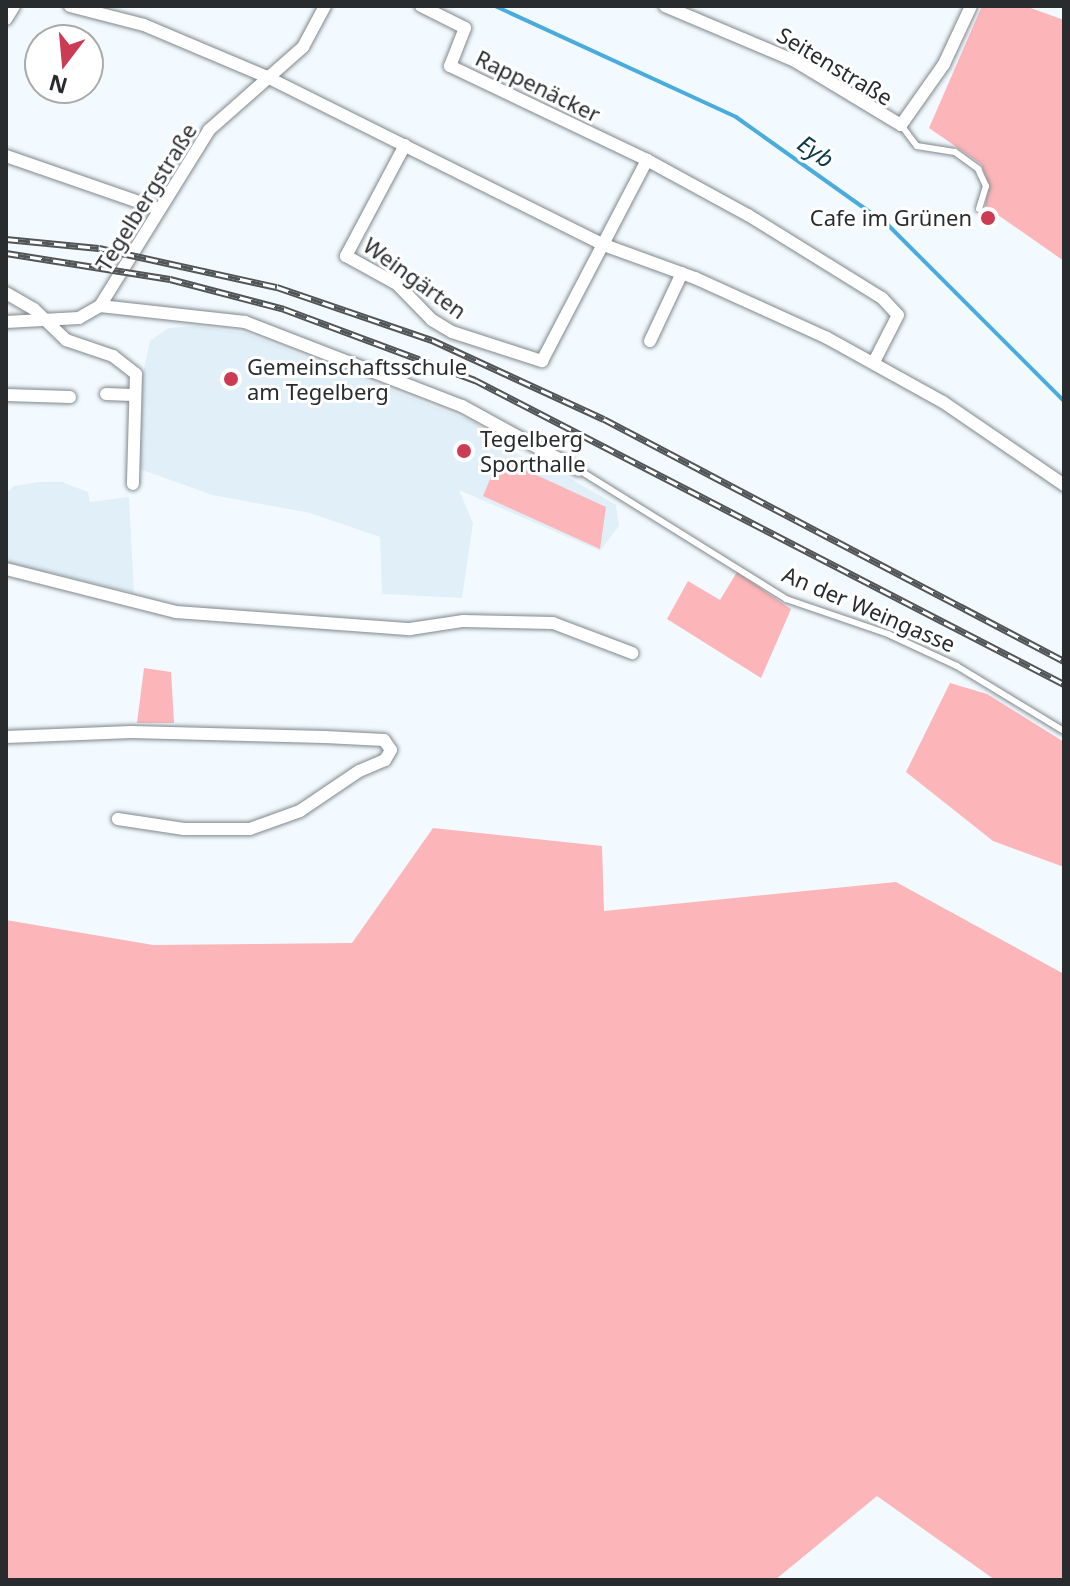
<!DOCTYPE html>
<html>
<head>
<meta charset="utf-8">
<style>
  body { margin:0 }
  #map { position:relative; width:1070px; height:1586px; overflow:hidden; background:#f2faff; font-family:"Noto Sans",sans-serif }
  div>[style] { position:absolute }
  .built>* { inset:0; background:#e0eff8 }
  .green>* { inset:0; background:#fcb5b8 }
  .stream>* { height:4px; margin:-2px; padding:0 2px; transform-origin:2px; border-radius:2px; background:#49acdc }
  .roads { filter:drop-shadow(0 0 2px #81888c) drop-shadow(0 0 2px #81888c) }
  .service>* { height:6px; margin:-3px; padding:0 3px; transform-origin:3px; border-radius:3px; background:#fff }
  .minor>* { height:12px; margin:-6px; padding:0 6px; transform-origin:6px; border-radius:6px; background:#fff }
  .rail>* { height:7px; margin-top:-3.5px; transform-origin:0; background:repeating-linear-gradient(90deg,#fff 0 12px,#515557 0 24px); box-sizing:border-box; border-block:2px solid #515557 }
  .dots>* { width:22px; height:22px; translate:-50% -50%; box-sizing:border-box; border:4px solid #fff; border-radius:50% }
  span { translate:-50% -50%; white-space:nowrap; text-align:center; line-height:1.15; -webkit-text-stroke:6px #fff; paint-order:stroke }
  .street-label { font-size:22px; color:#292c2e }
  .poi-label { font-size:22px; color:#292c2e }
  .right { translate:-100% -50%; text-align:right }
  .left { translate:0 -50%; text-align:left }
  .water-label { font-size:24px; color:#0d394d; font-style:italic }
  .frame { position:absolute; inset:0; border:8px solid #292c2e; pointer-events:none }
  .north { position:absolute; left:24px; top:24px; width:80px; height:80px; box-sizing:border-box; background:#fff; border:2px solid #a9abab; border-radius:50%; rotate:196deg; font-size:22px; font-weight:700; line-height:32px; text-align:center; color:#292c2e }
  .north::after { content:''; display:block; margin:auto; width:28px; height:36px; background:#cb3b54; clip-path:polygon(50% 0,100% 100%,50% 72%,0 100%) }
</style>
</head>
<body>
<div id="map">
  <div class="built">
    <i style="clip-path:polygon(196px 326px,245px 333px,476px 423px,508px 448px,529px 461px,535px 458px,616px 505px,619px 526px,600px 551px,459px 490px,473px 523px,462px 598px,382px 594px,380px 537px,310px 513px,212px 495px,137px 468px,138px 396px,150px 341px,168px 328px)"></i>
    <i style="clip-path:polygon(39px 482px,62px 482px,88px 492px,90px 502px,129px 497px,134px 593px,6px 562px,6px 493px,14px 486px)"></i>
  </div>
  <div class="green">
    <i style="clip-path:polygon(982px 6px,1025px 6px,1064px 20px,1064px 261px,985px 206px,989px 185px,981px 164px,929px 128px)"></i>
    <i style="clip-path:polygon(499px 458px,606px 507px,600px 549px,483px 496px)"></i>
    <i style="clip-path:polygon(737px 572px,791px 609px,761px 678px,667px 619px,688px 581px,720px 600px)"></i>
    <i style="clip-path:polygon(144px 668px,171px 672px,174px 723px,137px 723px)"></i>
    <i style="clip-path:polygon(950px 683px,987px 694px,1064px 742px,1064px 867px,993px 841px,906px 772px)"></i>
    <i style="clip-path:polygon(433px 828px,602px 846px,604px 911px,896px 882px,1064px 974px,1064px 1580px,995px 1580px,877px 1496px,775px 1580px,6px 1580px,6px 920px,153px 945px,352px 943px)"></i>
  </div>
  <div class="stream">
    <i style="left:495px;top:6px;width:265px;rotate:24.7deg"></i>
    <i style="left:736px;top:117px;width:186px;rotate:35.4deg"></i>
    <i style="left:888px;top:225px;width:249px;rotate:45deg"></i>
  </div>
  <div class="roads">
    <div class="service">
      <i style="left:901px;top:125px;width:26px;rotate:53deg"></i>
      <i style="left:917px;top:146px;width:38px;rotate:9deg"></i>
      <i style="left:955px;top:152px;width:29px;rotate:36deg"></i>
      <i style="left:978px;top:169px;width:19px;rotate:65deg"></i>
      <i style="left:986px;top:186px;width:24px;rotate:107deg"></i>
      <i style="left:579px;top:470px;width:244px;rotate:31.9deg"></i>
      <i style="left:786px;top:599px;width:108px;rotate:18.9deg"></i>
      <i style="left:888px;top:634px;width:76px;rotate:24.9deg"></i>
      <i style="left:957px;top:666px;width:125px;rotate:31.3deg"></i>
    </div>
    <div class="minor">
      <i style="left:70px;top:6px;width:76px;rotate:14.4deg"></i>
      <i style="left:144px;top:25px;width:131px;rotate:22.9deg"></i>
      <i style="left:265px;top:76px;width:379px;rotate:26.5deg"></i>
      <i style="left:604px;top:245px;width:97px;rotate:19.9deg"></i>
      <i style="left:695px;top:278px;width:145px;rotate:24.4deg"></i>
      <i style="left:827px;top:338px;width:132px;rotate:28.9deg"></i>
      <i style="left:943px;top:402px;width:147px;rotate:34.4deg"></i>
      <i style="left:421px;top:6px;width:49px;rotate:26.6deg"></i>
      <i style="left:465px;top:28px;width:41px;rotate:111.5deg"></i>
      <i style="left:450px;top:66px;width:218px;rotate:25.5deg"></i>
      <i style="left:647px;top:160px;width:115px;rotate:28.6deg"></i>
      <i style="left:748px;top:215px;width:158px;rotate:31.8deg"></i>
      <i style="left:882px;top:298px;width:23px;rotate:47deg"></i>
      <i style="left:898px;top:315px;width:53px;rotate:117.1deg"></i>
      <i style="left:665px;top:6px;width:141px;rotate:22.9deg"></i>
      <i style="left:795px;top:61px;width:124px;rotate:31.1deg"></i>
      <i style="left:901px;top:125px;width:75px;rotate:-54.8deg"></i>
      <i style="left:944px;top:64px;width:64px;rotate:-65deg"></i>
      <i style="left:6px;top:19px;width:15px;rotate:-58deg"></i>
      <i style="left:405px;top:145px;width:126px;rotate:118deg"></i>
      <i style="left:346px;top:256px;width:58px;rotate:28.8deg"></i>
      <i style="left:397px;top:284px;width:50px;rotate:45.8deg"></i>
      <i style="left:432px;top:320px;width:23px;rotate:31deg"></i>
      <i style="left:452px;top:332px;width:95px;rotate:17.9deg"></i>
      <i style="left:542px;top:361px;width:227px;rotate:-62.4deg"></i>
      <i style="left:6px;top:156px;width:162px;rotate:19.1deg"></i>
      <i style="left:6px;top:293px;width:32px;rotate:30deg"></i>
      <i style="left:34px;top:309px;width:45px;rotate:44.1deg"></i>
      <i style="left:66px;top:340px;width:50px;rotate:18.8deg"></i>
      <i style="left:113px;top:356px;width:29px;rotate:38deg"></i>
      <i style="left:136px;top:374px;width:110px;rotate:91.6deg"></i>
      <i style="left:100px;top:306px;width:146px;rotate:6.3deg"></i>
      <i style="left:245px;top:322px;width:233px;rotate:21.2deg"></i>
      <i style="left:462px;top:406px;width:133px;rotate:28.7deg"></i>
      <i style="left:6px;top:322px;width:73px;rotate:-3.1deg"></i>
      <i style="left:79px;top:318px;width:24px;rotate:-30deg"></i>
      <i style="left:100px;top:306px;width:207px;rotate:-58.2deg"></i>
      <i style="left:209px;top:130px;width:125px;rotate:-41.4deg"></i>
      <i style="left:303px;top:47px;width:47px;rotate:-61.8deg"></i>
      <i style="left:650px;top:341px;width:75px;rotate:-64.8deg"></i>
      <i style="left:106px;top:394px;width:26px;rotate:2deg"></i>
      <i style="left:6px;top:395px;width:64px;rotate:1.8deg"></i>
      <i style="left:6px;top:569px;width:175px;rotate:14.2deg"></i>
      <i style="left:176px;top:612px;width:235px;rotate:4.2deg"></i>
      <i style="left:410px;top:629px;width:54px;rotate:-8.6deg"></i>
      <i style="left:463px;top:621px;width:90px;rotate:1.3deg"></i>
      <i style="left:553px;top:623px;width:85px;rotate:20.8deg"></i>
      <i style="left:6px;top:737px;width:125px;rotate:-2.3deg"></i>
      <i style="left:131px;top:732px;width:194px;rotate:1.5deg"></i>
      <i style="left:325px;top:737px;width:59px;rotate:2.9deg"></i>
      <i style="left:384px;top:740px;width:12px;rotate:55deg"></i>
      <i style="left:391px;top:750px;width:12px;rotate:121deg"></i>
      <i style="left:385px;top:760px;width:28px;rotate:157deg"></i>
      <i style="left:359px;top:771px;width:71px;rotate:145.9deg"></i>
      <i style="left:300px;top:811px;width:53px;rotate:160.2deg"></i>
      <i style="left:250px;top:829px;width:66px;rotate:180deg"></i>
      <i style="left:184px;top:829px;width:67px;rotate:-171.4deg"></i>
    </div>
  </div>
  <div class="rail">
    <i style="left:6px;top:239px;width:93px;rotate:5.5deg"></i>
    <i style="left:99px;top:248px;width:182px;rotate:12.4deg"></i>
    <i style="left:277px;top:287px;width:164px;rotate:18.9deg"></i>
    <i style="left:432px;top:340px;width:189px;rotate:24.7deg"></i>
    <i style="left:604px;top:419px;width:520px;rotate:27.75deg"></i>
    <i style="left:6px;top:253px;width:166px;rotate:9deg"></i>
    <i style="left:170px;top:279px;width:118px;rotate:14.7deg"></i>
    <i style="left:284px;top:309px;width:204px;rotate:20.4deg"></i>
    <i style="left:475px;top:380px;width:663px;rotate:27.3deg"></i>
  </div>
  <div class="dots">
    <i style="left:988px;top:218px;background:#cb3b54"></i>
    <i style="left:231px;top:379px;background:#cb3b54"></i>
    <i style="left:464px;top:451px;background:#cb3b54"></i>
  </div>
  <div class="street-label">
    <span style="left:835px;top:66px;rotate:31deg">Seitenstraße</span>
    <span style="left:538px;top:86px;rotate:26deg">Rappenäcker</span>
    <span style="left:146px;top:197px;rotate:-58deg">Tegelbergstraße</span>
    <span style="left:415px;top:278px;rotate:36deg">Weingärten</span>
    <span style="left:869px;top:609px;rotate:23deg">An der Weingasse</span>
  </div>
  <div class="poi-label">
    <span class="right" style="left:972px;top:218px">Cafe im Grünen</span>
    <span class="left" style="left:247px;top:379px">Gemeinschaftsschule<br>am Tegelberg</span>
    <span class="left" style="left:480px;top:451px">Tegelberg<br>Sporthalle</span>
  </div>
  <div class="water-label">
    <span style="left:816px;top:151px;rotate:35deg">Eyb</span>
  </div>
  <div class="frame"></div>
  <div class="north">N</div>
</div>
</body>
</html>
